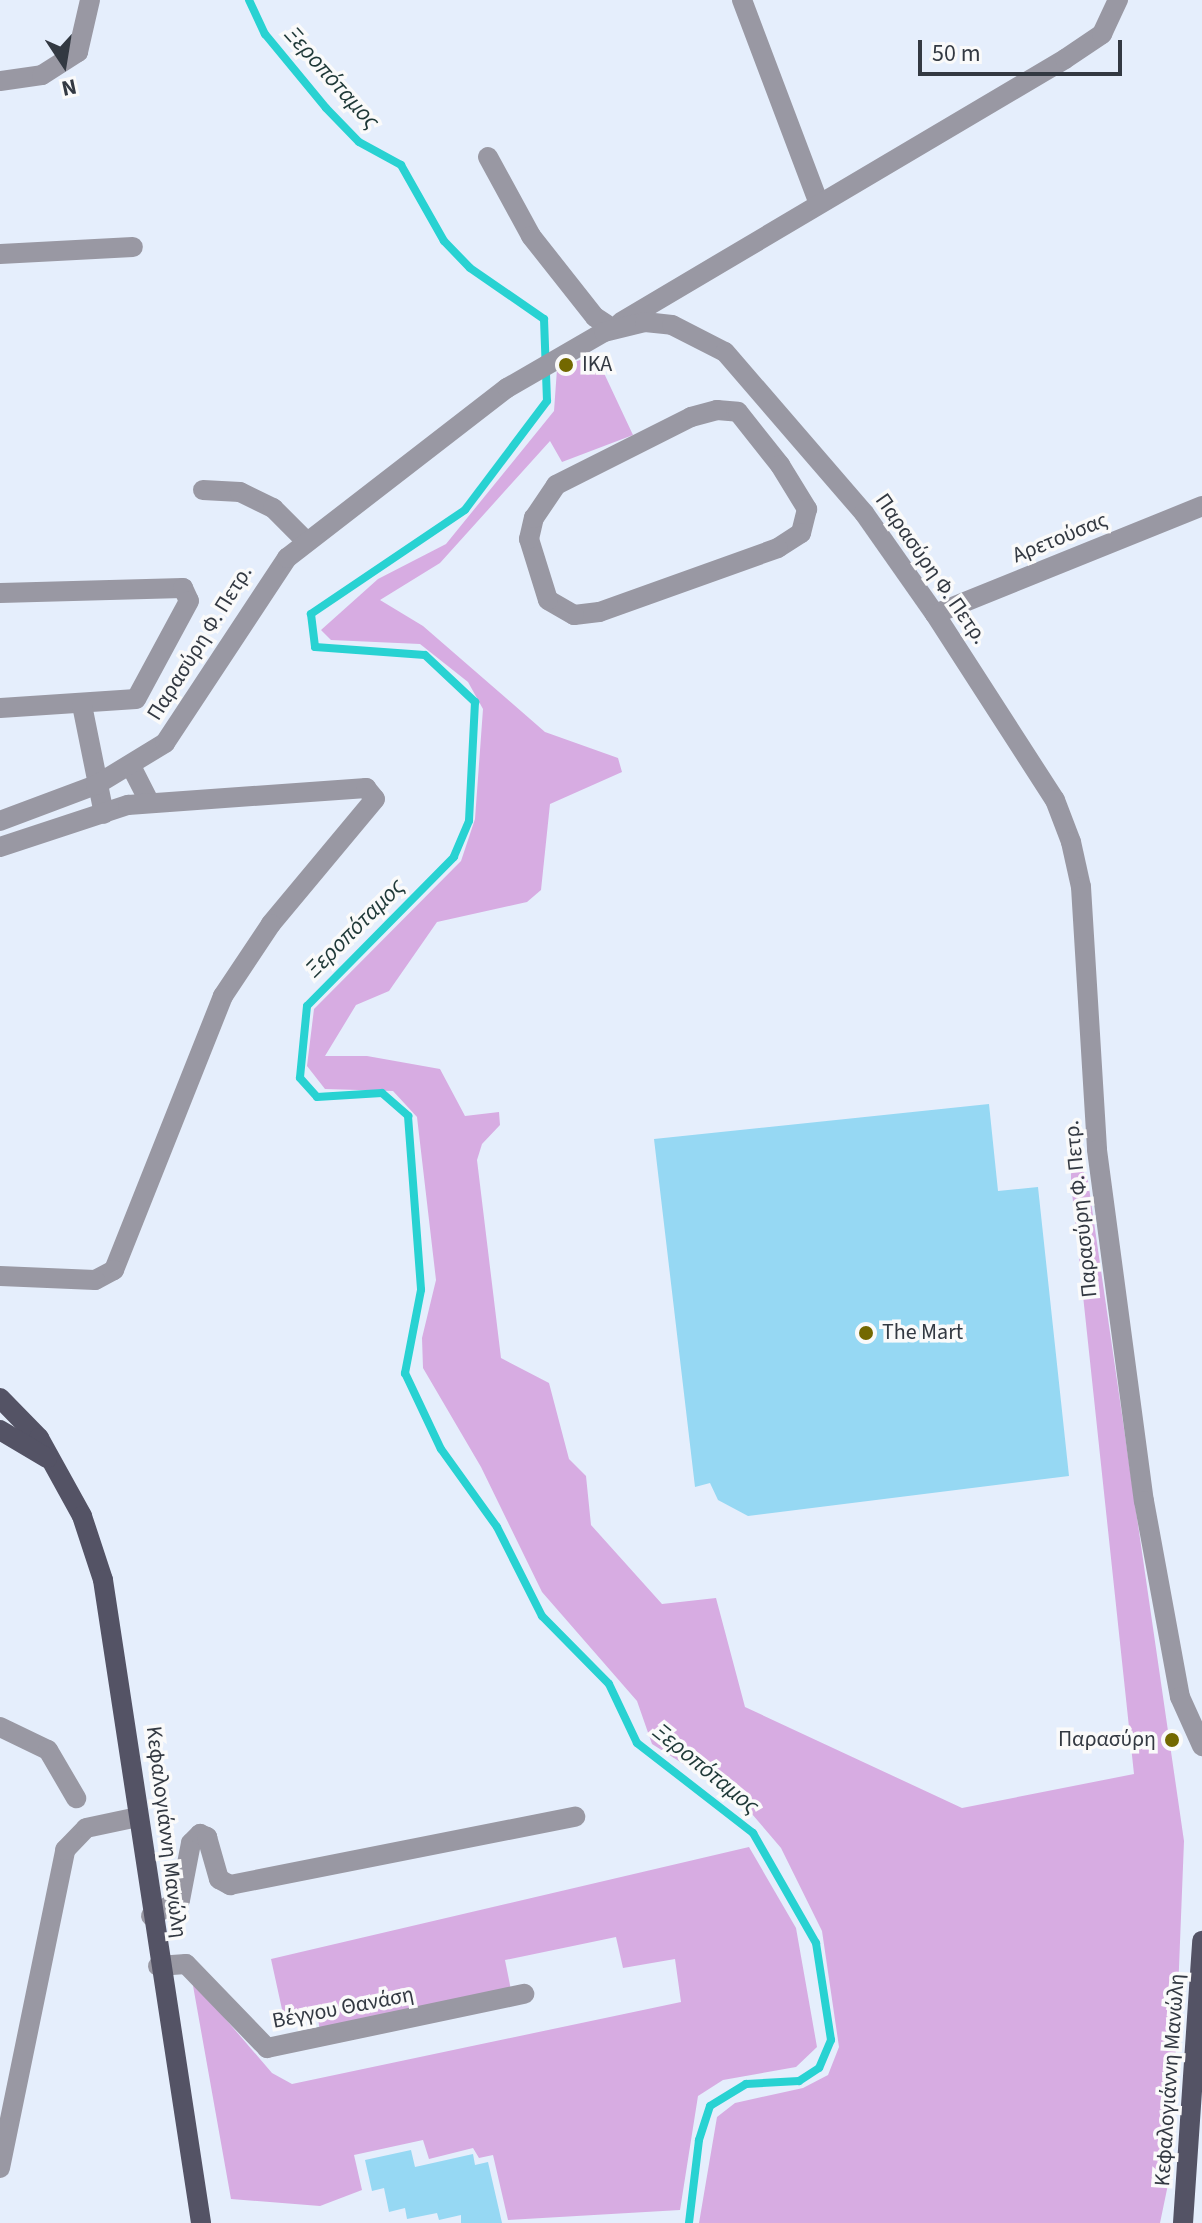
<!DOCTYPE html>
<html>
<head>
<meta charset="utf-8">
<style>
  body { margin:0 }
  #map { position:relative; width:1202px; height:2223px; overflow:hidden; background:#e5eefc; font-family:"Source Sans 3",sans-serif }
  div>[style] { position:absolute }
  .green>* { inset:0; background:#d7ace2 }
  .stream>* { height:8px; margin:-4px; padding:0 4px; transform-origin:4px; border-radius:4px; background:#28d2d2 }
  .building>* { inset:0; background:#96d8f3 }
  .minor>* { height:20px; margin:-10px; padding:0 10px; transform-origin:10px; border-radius:10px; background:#9998a3 }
  .major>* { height:20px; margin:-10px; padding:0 10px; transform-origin:10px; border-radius:10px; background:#545365 }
  .dots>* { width:22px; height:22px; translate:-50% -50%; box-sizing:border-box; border:4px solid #fafafa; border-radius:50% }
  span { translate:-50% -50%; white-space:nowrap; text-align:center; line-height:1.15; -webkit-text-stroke:7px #fafafa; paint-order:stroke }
  .poi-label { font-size:22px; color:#333942 }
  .left { translate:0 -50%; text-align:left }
  .right { translate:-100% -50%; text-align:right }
  .street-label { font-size:22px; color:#333942 }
  .water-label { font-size:24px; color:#1e3837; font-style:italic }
  .north { position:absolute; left:24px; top:24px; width:80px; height:80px; -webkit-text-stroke:6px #fafafa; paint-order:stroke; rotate:168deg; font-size:22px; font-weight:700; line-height:32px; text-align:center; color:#333942 }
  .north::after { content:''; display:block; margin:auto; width:28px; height:36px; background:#333942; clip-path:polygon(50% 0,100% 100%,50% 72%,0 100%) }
  .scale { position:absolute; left:918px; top:40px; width:204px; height:36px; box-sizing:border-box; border:4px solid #333942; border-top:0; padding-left:10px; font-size:24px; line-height:28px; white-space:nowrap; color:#333942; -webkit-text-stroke:6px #fafafa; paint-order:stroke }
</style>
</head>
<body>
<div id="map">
  <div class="green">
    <i style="clip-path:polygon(595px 354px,633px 435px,562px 462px,550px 441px,440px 563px,380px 600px,423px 626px,545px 732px,618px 758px,622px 772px,550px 804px,541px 890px,527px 902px,437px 922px,389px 991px,356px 1005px,325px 1056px,367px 1056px,440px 1069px,465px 1116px,499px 1112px,500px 1125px,482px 1144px,477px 1160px,501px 1358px,549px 1383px,569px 1459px,586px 1476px,591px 1525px,662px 1604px,716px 1598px,745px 1707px,962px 1808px,1134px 1774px,1071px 1183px,1071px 1168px,1080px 1165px,1088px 1181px,1184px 1841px,1171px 2170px,1160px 2223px,699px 2223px,717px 2117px,735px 2103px,803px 2088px,828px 2075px,839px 2047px,822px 1931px,781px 1848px,740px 1800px,652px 1744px,637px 1701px,542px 1592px,481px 1467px,423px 1368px,422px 1338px,436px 1280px,417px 1117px,393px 1091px,325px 1089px,307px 1066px,314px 1009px,461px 861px,475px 819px,483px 709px,468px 682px,420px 644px,331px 640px,321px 630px,378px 579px,446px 544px,554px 411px,557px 369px)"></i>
    <i style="clip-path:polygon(749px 1847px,796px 1928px,817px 2047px,796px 2067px,723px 2080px,698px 2096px,680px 2210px,508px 2220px,493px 2155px,479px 2158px,473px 2148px,429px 2159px,423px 2140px,354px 2155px,362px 2190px,320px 2206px,231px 2199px,192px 1980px,272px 2073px,292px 2084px,681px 2002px,675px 1959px,623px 1968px,616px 1937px,505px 1960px,511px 1990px,320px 2031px,316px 2007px,283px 2014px,271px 1959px)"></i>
  </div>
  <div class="stream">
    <i style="left:249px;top:0;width:38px;rotate:65deg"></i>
    <i style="left:265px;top:34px;width:96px;rotate:50.5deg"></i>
    <i style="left:326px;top:108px;width:47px;rotate:45.9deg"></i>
    <i style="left:359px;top:142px;width:48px;rotate:28.7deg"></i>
    <i style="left:401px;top:165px;width:87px;rotate:60.5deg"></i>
    <i style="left:444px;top:241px;width:37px;rotate:46deg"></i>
    <i style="left:470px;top:268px;width:90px;rotate:34.6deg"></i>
    <i style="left:544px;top:319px;width:82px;rotate:87.9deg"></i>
    <i style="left:547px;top:401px;width:136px;rotate:127deg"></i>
    <i style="left:465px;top:510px;width:186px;rotate:146deg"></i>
    <i style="left:311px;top:614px;width:33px;rotate:83deg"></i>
    <i style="left:315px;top:647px;width:110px;rotate:4.2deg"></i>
    <i style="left:425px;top:655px;width:69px;rotate:43.2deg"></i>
    <i style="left:475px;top:702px;width:119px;rotate:92.9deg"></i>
    <i style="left:469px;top:821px;width:39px;rotate:113deg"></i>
    <i style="left:454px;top:857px;width:209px;rotate:134.6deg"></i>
    <i style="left:307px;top:1006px;width:72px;rotate:95.6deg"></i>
    <i style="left:300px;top:1078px;width:25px;rotate:48deg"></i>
    <i style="left:317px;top:1097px;width:65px;rotate:-3.5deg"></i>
    <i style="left:382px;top:1093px;width:35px;rotate:41deg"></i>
    <i style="left:408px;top:1116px;width:174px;rotate:85.7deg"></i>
    <i style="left:421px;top:1290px;width:85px;rotate:100.9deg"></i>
    <i style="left:405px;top:1373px;width:84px;rotate:64.7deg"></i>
    <i style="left:441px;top:1449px;width:96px;rotate:54.3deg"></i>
    <i style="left:497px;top:1527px;width:100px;rotate:63.2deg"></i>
    <i style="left:542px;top:1616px;width:95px;rotate:45.4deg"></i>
    <i style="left:609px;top:1684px;width:65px;rotate:64.6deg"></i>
    <i style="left:637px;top:1743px;width:147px;rotate:37.8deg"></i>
    <i style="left:753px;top:1833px;width:127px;rotate:60.2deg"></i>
    <i style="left:816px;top:1943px;width:98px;rotate:81.2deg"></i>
    <i style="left:831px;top:2040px;width:30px;rotate:113deg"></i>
    <i style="left:819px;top:2068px;width:24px;rotate:147deg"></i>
    <i style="left:799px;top:2081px;width:53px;rotate:176.8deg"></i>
    <i style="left:746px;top:2084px;width:42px;rotate:148.6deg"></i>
    <i style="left:710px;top:2106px;width:36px;rotate:108deg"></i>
    <i style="left:699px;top:2140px;width:84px;rotate:96.9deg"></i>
  </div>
  <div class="building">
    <i style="clip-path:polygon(989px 1104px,998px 1191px,1038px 1187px,1069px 1476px,748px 1516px,718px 1500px,710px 1483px,695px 1487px,654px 1139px)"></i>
    <i style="clip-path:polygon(411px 2150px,415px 2167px,473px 2154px,475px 2165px,488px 2162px,502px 2223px,461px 2223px,461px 2215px,439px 2220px,437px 2213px,407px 2219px,405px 2208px,389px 2212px,384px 2188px,372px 2191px,365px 2160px)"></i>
  </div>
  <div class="minor">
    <i style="left:742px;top:0;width:215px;rotate:69.3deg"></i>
    <i style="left:0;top:81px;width:42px;rotate:-8.1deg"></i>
    <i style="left:42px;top:75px;width:43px;rotate:-32.6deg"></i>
    <i style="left:78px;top:52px;width:53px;rotate:-77deg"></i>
    <i style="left:488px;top:157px;width:90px;rotate:61.4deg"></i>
    <i style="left:531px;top:236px;width:103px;rotate:51.7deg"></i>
    <i style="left:595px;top:317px;width:20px;rotate:33deg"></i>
    <i style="left:0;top:254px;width:133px;rotate:-3deg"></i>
    <i style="left:621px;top:322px;width:516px;rotate:-30.64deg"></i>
    <i style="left:1065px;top:59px;width:45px;rotate:-34deg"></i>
    <i style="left:1102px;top:34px;width:38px;rotate:-65deg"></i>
    <i style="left:717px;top:410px;width:21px;rotate:5deg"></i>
    <i style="left:738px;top:412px;width:68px;rotate:51.6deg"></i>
    <i style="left:780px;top:465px;width:52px;rotate:58.5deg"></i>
    <i style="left:807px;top:509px;width:25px;rotate:104deg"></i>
    <i style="left:801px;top:533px;width:27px;rotate:147deg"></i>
    <i style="left:778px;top:548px;width:190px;rotate:160.3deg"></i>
    <i style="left:599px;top:612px;width:25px;rotate:173deg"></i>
    <i style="left:574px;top:615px;width:30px;rotate:-150deg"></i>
    <i style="left:548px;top:600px;width:64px;rotate:-107.3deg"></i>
    <i style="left:529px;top:539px;width:22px;rotate:-77deg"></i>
    <i style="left:534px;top:518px;width:40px;rotate:-56deg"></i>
    <i style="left:556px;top:485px;width:151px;rotate:-26.7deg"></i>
    <i style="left:691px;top:417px;width:27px;rotate:-15deg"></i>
    <i style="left:203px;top:490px;width:37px;rotate:3deg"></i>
    <i style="left:240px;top:492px;width:37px;rotate:26deg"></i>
    <i style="left:273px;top:508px;width:45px;rotate:45deg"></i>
    <i style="left:0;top:593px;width:183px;rotate:-1.6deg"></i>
    <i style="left:183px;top:588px;width:14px;rotate:65deg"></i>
    <i style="left:189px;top:601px;width:111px;rotate:118.4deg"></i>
    <i style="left:136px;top:699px;width:136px;rotate:176.2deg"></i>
    <i style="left:935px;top:614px;width:288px;rotate:-22deg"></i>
    <i style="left:82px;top:705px;width:111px;rotate:78.6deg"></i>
    <i style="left:132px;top:768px;width:39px;rotate:63deg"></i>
    <i style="left:0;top:821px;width:103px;rotate:-20.6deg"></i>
    <i style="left:96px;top:785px;width:81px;rotate:-31.3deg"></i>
    <i style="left:165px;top:743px;width:222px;rotate:-56.6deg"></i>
    <i style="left:287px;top:558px;width:278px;rotate:-37.7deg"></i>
    <i style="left:507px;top:388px;width:112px;rotate:-30deg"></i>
    <i style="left:604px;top:332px;width:42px;rotate:-13.7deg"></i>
    <i style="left:645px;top:322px;width:27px;rotate:6deg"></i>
    <i style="left:672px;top:325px;width:59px;rotate:27deg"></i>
    <i style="left:725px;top:352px;width:213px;rotate:49.2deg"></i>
    <i style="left:864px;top:513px;width:123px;rotate:54.9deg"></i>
    <i style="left:935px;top:614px;width:221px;rotate:57.2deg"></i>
    <i style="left:1055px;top:800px;width:45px;rotate:69.1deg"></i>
    <i style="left:1071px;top:842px;width:46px;rotate:77.5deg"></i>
    <i style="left:1081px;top:887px;width:263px;rotate:86.5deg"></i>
    <i style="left:1097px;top:1150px;width:354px;rotate:82.4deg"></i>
    <i style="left:1144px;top:1501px;width:199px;rotate:79.6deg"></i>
    <i style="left:1180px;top:1697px;width:54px;rotate:65.8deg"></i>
    <i style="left:0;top:847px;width:135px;rotate:-18.2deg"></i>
    <i style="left:128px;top:805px;width:239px;rotate:-4.1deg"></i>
    <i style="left:366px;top:788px;width:14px;rotate:51deg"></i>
    <i style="left:375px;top:799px;width:163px;rotate:129.8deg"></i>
    <i style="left:271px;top:924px;width:87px;rotate:123.7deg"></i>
    <i style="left:223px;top:996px;width:295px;rotate:111.7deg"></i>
    <i style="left:114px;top:1270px;width:21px;rotate:152deg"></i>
    <i style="left:95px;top:1280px;width:95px;rotate:-177.6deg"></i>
    <i style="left:0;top:1727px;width:53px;rotate:25.6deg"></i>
    <i style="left:48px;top:1750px;width:56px;rotate:59.7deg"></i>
    <i style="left:151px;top:1916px;width:33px;rotate:-29deg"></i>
    <i style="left:180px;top:1900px;width:58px;rotate:-79.1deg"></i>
    <i style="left:191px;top:1843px;width:13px;rotate:-45deg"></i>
    <i style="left:200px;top:1834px;width:8px;rotate:23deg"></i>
    <i style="left:207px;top:1837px;width:44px;rotate:74.1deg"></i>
    <i style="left:219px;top:1879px;width:13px;rotate:29deg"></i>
    <i style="left:230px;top:1885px;width:352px;rotate:-11.2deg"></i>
    <i style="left:158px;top:1966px;width:28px;rotate:-4deg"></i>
    <i style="left:186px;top:1964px;width:117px;rotate:46deg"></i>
    <i style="left:267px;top:2048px;width:263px;rotate:-11.9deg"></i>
    <i style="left:0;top:2168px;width:325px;rotate:-78.4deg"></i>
    <i style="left:65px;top:1850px;width:30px;rotate:-46deg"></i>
    <i style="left:86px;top:1828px;width:53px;rotate:-11.9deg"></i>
  </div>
  <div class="major">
    <i style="left:0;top:1398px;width:56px;rotate:45.7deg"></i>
    <i style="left:39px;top:1438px;width:89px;rotate:61.1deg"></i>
    <i style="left:82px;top:1516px;width:67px;rotate:71.8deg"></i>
    <i style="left:103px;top:1580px;width:650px;rotate:81.33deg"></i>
    <i style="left:0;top:1430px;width:55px;rotate:30.8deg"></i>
    <i style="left:1183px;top:2223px;width:283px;rotate:-86.1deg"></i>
  </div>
  <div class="dots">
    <i style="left:566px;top:365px;background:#736800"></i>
    <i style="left:866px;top:1333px;background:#736800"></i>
    <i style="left:1172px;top:1740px;background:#736800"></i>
  </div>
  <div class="poi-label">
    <span class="left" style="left:582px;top:365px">IKA</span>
    <span class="left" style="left:882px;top:1333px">The Mart</span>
    <span class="right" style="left:1156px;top:1740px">Παρασύρη</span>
  </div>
  <div class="street-label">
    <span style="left:1060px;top:538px;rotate:-22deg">Αρετούσας</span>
    <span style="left:931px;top:569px;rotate:55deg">Παρασύρη Φ. Πετρ.</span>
    <span style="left:200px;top:643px;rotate:-58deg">Παρασύρη Φ. Πετρ.</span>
    <span style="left:1081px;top:1209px;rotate:-96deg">Παρασύρη Φ. Πετρ.</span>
    <span style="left:166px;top:1832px;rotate:83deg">Κεφαλογιάννη Μανώλη</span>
    <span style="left:343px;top:2008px;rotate:-11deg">Βέγγου Θανάση</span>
    <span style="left:1170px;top:2080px;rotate:-86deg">Κεφαλογιάννη Μανώλη</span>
  </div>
  <div class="water-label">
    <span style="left:332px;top:78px;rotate:48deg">Ξεροπόταμος</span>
    <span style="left:355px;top:928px;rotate:-45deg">Ξεροπόταμος</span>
    <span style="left:706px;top:1769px;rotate:39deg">Ξεροπόταμος</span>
  </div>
  <div class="north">N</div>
  <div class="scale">50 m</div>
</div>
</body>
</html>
